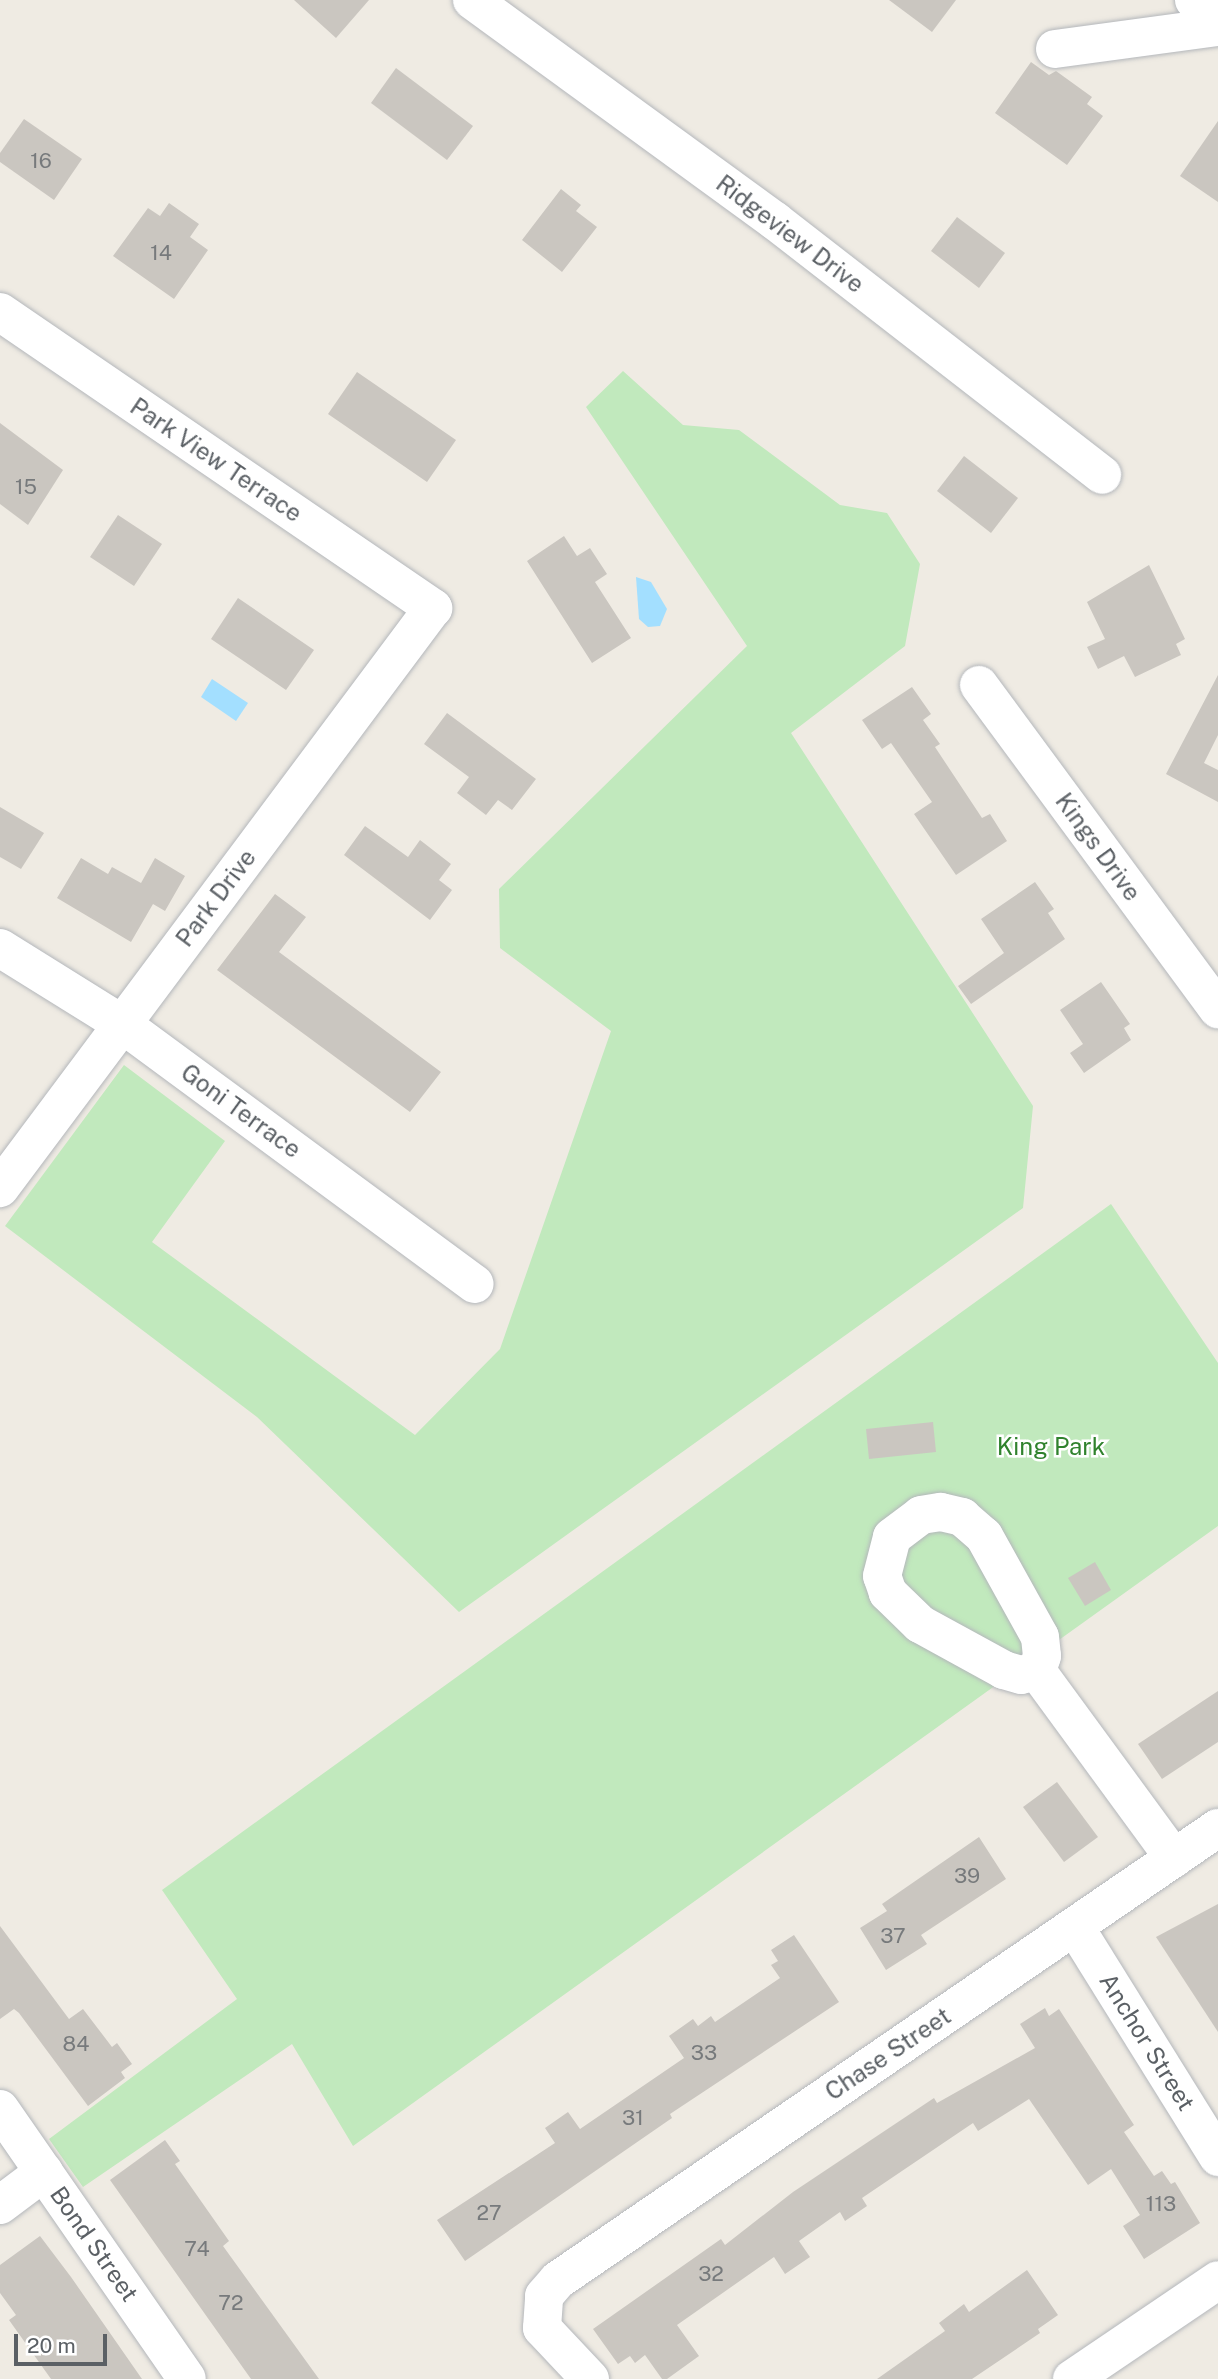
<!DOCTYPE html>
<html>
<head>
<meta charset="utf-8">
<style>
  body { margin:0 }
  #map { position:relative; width:1218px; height:2379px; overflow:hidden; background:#efebe3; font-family:"Public Sans",sans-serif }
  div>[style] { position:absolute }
  .green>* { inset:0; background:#c1e9bd }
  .water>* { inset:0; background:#a3dfff }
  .building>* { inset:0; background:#cac6c0 }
  .roads { filter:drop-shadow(0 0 2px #b4b7bb) drop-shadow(0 0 2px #b4b7bb) }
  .minor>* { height:38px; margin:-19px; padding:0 19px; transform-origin:19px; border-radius:19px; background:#fff }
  span { translate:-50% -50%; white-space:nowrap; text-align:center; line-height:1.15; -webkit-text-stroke:5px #fff; paint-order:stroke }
  .number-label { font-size:21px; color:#777a7c }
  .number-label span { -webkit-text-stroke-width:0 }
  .street-label { font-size:24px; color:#5b6065 }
  .park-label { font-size:24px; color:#30822d }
  .scale { position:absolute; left:14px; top:2334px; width:93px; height:32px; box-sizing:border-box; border:4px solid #5b6065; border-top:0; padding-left:9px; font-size:21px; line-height:24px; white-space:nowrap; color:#5b6065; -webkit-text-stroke:5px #fff; paint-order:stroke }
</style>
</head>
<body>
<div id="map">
  <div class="green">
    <i style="clip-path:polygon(623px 371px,683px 425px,739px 430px,840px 505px,887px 513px,920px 564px,905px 646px,791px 733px,1033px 1106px,1023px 1208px,459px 1612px,257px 1417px,5px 1226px,124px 1065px,225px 1141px,152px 1242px,415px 1435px,500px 1349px,611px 1031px,500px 948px,499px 889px,747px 646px,586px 407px)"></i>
    <i style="clip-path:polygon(1111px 1204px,1218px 1363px,1218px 1526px,353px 2146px,292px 2044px,83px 2187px,49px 2139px,237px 1999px,162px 1890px)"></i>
  </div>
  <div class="water">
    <i style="clip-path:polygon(636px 577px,651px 582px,667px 609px,660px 626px,648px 627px,639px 619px)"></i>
    <i style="clip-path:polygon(212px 679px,248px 703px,236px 721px,201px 697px)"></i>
  </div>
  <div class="building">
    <i style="clip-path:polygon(294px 0,369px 0,336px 38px)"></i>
    <i style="clip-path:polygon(889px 0,956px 0,932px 32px)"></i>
    <i style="clip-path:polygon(1031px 62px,1049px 75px,1056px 71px,1092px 97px,1087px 104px,1103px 116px,1067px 165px,995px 113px)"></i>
    <i style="clip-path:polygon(396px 68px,473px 126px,447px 160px,371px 103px)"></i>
    <i style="clip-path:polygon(24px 119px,82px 159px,54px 200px,0 162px,0 153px)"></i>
    <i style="clip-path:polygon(1218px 121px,1218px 202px,1180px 176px)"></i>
    <i style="clip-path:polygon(561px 189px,581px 205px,576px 211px,597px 227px,562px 272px,522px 240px)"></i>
    <i style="clip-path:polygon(169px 203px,199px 224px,190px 237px,208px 250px,174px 299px,113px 256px,148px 208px,160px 216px)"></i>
    <i style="clip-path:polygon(957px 217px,1005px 253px,979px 288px,931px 251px)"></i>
    <i style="clip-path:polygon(357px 372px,456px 440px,427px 482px,328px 414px)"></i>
    <i style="clip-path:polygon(0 423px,63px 470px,28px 525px,0 504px)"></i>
    <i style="clip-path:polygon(964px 456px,1018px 498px,991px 533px,937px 491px)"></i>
    <i style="clip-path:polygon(118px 515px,162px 544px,134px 586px,90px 557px)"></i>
    <i style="clip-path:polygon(564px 536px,577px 556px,590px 548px,607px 574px,595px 582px,631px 638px,592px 663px,527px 561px)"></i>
    <i style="clip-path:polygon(1149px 565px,1185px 639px,1176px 644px,1181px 655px,1135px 677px,1124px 656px,1098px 669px,1087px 647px,1105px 639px,1087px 602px)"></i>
    <i style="clip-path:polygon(238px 598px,314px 650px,286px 690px,211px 639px)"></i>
    <i style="clip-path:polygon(1218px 675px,1218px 735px,1204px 763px,1218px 770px,1218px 802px,1166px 774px)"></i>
    <i style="clip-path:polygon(912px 687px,931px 714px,923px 720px,940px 744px,935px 747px,982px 818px,990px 814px,1007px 841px,956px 875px,914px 814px,932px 802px,891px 743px,882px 749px,862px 720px)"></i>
    <i style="clip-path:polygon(447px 713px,536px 779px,512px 810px,498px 800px,486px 815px,457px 793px,469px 777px,424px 744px)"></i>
    <i style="clip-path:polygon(0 807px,44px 833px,21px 869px,0 857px)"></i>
    <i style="clip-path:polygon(365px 826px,408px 857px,420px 840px,451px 864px,439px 880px,452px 890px,430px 920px,344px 855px)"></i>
    <i style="clip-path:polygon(81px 858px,108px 874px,112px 867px,141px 883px,155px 858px,185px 876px,165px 911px,153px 904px,131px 942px,57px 898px)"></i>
    <i style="clip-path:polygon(1035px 882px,1054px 909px,1048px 913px,1065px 939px,971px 1004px,958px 986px,1004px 953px,981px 919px)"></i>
    <i style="clip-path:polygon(275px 894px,306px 917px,279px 952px,441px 1072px,410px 1112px,217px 970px)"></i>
    <i style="clip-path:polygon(1101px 982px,1130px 1024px,1124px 1028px,1131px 1040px,1084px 1073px,1070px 1053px,1083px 1044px,1060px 1010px)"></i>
    <i style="clip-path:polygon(933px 1422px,936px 1452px,869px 1459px,866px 1429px)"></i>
    <i style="clip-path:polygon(1095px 1562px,1111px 1590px,1085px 1606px,1068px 1578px)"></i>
    <i style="clip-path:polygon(1218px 1691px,1218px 1742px,1162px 1779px,1138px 1744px)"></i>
    <i style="clip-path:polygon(1057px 1782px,1098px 1837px,1064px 1862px,1023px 1807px)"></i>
    <i style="clip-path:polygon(979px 1837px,1006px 1879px,921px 1935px,927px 1944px,886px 1970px,860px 1928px,887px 1911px,882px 1904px)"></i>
    <i style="clip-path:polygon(1218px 1904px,1218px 2032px,1156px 1937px)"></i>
    <i style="clip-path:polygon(0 1926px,69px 2019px,83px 2009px,112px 2047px,117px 2043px,132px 2064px,121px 2072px,125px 2078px,88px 2106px,19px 2013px,14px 2009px,0 2019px)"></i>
    <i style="clip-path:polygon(794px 1935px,839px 2002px,670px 2114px,672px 2118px,465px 2261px,437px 2220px,555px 2143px,545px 2128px,568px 2112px,580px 2129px,684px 2058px,669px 2036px,693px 2019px,698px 2026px,711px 2016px,715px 2022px,780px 1978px,771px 1965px,778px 1961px,771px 1950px)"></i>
    <i style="clip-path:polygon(1045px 2008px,1049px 2016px,1059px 2009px,1134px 2125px,1124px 2132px,1154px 2176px,1162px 2171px,1171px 2184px,1175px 2182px,1200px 2223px,1144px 2259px,1123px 2226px,1140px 2215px,1111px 2169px,1088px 2185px,1029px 2099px,978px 2131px,973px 2123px,862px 2198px,867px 2206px,845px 2221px,840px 2212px,799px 2241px,810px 2257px,785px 2274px,774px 2257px,677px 2325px,699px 2356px,667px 2379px,662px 2379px,645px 2355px,635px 2363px,630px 2356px,618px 2364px,593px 2329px,721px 2239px,725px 2245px,793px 2192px,934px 2098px,937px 2103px,1035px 2048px,1020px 2024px)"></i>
    <i style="clip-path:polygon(165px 2140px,180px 2161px,175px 2164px,229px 2241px,223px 2246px,319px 2379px,251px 2379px,110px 2180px)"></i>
    <i style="clip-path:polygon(40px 2236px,71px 2277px,142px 2379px,51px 2379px,9px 2320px,16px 2315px,0 2293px,0 2265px)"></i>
    <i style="clip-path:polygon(1027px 2270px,1058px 2315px,1038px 2329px,1040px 2333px,972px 2379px,877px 2379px,945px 2331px,939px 2323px,964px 2304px,969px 2312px)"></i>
  </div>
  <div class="roads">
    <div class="minor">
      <i style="left:472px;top:0;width:375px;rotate:36.1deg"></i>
      <i style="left:775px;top:221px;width:414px;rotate:37.8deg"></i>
      <i style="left:1194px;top:0;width:29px;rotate:34deg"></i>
      <i style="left:1055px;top:49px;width:164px;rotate:-7.7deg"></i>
      <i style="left:0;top:312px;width:525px;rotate:34.36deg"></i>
      <i style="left:433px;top:608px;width:724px;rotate:126.74deg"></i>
      <i style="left:979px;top:685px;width:403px;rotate:53.6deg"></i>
      <i style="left:0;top:948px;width:144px;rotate:31.9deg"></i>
      <i style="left:122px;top:1024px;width:438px;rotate:36.4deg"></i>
      <i style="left:941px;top:1512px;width:22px;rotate:13deg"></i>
      <i style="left:962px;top:1517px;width:29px;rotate:41deg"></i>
      <i style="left:984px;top:1536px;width:115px;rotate:61deg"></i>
      <i style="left:1040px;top:1637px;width:19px;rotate:84deg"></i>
      <i style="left:1042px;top:1656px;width:16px;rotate:108deg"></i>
      <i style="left:1037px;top:1671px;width:16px;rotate:166deg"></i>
      <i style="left:1021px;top:1675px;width:18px;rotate:-164deg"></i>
      <i style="left:1004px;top:1670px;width:96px;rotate:-151.3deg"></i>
      <i style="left:920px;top:1624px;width:45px;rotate:-135.9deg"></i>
      <i style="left:888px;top:1593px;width:18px;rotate:-109deg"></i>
      <i style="left:882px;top:1576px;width:40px;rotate:-75.6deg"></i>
      <i style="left:892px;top:1537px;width:36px;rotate:-37deg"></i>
      <i style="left:921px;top:1515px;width:20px;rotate:-9deg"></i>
      <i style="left:1037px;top:1671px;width:232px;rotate:53.8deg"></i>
      <i style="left:1075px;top:1927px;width:271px;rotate:58.1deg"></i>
      <i style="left:0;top:2109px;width:328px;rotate:55.3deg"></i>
      <i style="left:0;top:2205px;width:55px;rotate:-36.9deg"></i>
      <i style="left:590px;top:2379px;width:70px;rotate:-133.3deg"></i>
      <i style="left:542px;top:2328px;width:32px;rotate:-86deg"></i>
      <i style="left:544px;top:2296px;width:21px;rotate:-49deg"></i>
      <i style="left:558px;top:2280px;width:800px;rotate:-34.41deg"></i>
      <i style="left:1072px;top:2379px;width:176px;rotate:-34.1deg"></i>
    </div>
  </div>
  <div class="number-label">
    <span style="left:41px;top:161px">16</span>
    <span style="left:161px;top:253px">14</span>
    <span style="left:26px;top:487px">15</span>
    <span style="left:967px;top:1876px">39</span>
    <span style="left:893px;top:1936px">37</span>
    <span style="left:76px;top:2044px">84</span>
    <span style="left:704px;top:2053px">33</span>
    <span style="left:633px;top:2118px">31</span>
    <span style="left:1161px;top:2204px">113</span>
    <span style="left:489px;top:2213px">27</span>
    <span style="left:197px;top:2249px">74</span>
    <span style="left:711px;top:2274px">32</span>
    <span style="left:231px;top:2303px">72</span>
  </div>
  <div class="street-label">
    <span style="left:790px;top:234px;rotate:37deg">Ridgeview Drive</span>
    <span style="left:216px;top:460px;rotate:34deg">Park View Terrace</span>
    <span style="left:1098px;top:847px;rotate:54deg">Kings Drive</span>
    <span style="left:216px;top:898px;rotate:-53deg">Park Drive</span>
    <span style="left:241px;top:1111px;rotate:36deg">Goni Terrace</span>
    <span style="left:1147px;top:2042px;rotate:58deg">Anchor Street</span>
    <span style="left:888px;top:2054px;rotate:-34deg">Chase Street</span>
    <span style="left:94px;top:2244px;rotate:55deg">Bond Street</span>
  </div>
  <div class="park-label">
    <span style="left:1051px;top:1447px">King Park</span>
  </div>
  <div class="scale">20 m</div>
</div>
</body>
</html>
